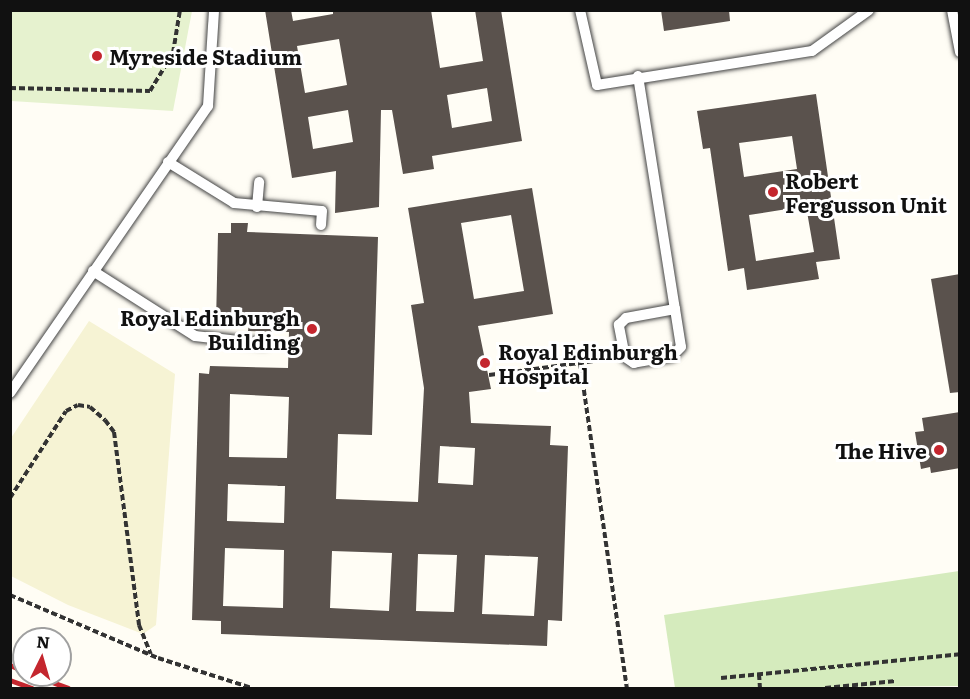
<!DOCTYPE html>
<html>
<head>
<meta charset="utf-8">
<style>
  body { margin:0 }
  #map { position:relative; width:970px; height:699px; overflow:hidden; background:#fffdf5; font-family:Literata,serif }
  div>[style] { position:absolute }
  .farmland>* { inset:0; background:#f6f3d4 }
  .green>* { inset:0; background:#d5ebbd }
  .pitch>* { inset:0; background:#e6f2cf }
  .building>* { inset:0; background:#5a524d }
  .path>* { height:4px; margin-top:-2px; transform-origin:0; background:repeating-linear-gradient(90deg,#333 0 6px,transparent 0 9px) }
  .roads { filter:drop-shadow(0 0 2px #444) drop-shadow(0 0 2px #444) }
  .lane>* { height:10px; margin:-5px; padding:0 5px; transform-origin:5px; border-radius:5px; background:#fff }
  .rail>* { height:4.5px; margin:-2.25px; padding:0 2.25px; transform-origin:2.25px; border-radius:2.25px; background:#c4262e }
  .dots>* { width:16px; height:16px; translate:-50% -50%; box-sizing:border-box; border:3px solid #fff; border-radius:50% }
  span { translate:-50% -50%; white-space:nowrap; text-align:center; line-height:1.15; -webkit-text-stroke:6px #fff; paint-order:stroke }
  .poi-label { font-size:21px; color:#111; font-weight:700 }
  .left { translate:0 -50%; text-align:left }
  .right { translate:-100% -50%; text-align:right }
  .frame { position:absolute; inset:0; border:12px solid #111; pointer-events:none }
  .north { position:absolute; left:12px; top:627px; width:60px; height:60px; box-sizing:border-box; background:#fff; border:2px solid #a0a0a0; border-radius:50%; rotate:5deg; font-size:16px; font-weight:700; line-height:24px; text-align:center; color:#111 }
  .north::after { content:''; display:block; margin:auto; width:21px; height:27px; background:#c4262e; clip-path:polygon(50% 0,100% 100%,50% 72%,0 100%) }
</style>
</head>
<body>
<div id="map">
  <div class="farmland">
    <i style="clip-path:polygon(89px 321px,175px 374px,156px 625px,143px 634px,68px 605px,11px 576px,11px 438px)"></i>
  </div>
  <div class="green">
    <i style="clip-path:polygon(959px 571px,959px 686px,675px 688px,664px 615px)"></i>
  </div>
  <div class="pitch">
    <i style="clip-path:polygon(10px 11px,192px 11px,173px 111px,11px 101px)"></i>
  </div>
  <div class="building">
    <i style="clip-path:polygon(evenodd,265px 10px,291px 10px,293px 21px,333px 14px,333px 10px,431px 10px,440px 68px,483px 61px,475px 10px,501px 10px,522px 141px,432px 156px,434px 169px,403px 174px,392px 110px,381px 110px,379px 207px,335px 213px,336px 171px,292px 178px,265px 10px,339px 39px,347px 85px,305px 93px,297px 46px,339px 39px,265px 10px,487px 88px,492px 121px,452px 128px,447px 95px,487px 88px,265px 10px,348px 110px,353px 142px,313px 149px,308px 117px,348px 110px)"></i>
    <i style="clip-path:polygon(661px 10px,729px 10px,730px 21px,664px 31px)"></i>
    <i style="clip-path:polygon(evenodd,816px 94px,840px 259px,816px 262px,819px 279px,747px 290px,744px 268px,728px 271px,710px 148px,703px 149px,697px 111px,816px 94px,792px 136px,797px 169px,744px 177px,739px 143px,792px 136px,816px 94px,806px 206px,814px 252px,756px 261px,749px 215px,806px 206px)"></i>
    <i style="clip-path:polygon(evenodd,532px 188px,553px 314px,478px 326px,491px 389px,469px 392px,471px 423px,551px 426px,550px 445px,568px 446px,562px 621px,548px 620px,547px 646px,221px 634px,221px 621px,192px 620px,199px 373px,209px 374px,210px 366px,288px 368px,289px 332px,248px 331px,249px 324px,216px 323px,218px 233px,231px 233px,231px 223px,248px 223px,247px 232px,378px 237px,372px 435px,338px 434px,336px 499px,418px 502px,424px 388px,411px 305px,424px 303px,408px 208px,532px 188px,511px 215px,524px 291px,474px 299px,461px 223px,511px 215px,532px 188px,230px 394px,289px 397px,287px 458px,229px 457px,230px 394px,532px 188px,440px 446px,475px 448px,473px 485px,438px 483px,440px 446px,532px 188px,228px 484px,285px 486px,284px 523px,227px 521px,228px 484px,532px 188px,225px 548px,284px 550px,283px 608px,223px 606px,225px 548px,532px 188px,332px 551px,392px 553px,389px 611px,330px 608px,332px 551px,532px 188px,418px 554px,457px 555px,454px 612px,416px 611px,418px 554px,532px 188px,485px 555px,538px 557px,534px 616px,482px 614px,485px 555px)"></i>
    <i style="clip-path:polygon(960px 274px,960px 392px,950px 393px,931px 279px)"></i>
    <i style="clip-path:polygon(960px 412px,960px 468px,931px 473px,930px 467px,921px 469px,915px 432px,924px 431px,922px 418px)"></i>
  </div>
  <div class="path">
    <i style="left:10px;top:88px;width:140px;rotate:1.2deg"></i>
    <i style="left:150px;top:91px;width:44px;rotate:-58.8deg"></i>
    <i style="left:173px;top:53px;width:44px;rotate:-80.8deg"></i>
    <i style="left:580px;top:363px;width:328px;rotate:81.8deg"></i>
    <i style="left:489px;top:375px;width:121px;rotate:-7.6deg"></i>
    <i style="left:10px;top:498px;width:103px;rotate:-57.2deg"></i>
    <i style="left:66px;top:411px;width:13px;rotate:-27deg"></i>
    <i style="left:78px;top:405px;width:12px;rotate:9deg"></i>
    <i style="left:90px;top:407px;width:20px;rotate:41deg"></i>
    <i style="left:105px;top:420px;width:15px;rotate:53deg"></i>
    <i style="left:114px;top:432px;width:195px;rotate:82.6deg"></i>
    <i style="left:139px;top:625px;width:31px;rotate:68deg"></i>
    <i style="left:10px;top:595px;width:161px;rotate:23.1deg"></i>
    <i style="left:158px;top:658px;width:99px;rotate:17.7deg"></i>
    <i style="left:759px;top:674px;width:14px;rotate:86deg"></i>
    <i style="left:721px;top:678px;width:240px;rotate:-5.7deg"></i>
    <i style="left:825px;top:688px;width:71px;rotate:-5.6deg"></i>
  </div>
  <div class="roads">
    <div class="lane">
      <i style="left:580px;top:10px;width:77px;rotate:77.2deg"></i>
      <i style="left:597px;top:85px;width:218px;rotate:-9deg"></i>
      <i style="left:812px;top:51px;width:70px;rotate:-35.7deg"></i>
      <i style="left:952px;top:10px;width:43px;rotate:79.2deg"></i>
      <i style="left:638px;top:76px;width:236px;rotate:81deg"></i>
      <i style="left:168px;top:162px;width:78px;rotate:31.8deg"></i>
      <i style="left:234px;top:203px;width:88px;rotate:5.2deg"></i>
      <i style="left:322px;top:211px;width:14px;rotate:94deg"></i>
      <i style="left:257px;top:207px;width:25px;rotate:-85deg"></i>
      <i style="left:93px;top:271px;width:121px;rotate:32.5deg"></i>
      <i style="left:195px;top:336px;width:70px;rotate:6.5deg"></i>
      <i style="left:675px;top:309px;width:38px;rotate:81deg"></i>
      <i style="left:681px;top:347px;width:13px;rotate:135deg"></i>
      <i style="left:672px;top:356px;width:39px;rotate:170deg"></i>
      <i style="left:634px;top:363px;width:11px;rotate:-146deg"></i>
      <i style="left:625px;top:357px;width:33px;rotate:-101deg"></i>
      <i style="left:619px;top:325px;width:10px;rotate:-45deg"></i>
      <i style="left:626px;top:318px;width:50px;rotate:-10.4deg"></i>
      <i style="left:10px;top:393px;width:349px;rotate:-55.4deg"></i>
      <i style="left:208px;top:106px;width:96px;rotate:-86.4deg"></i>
    </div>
  </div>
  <div class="rail">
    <i style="left:10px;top:665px;width:15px;rotate:23deg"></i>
    <i style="left:33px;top:675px;width:37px;rotate:20deg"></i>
    <i style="left:10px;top:680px;width:23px;rotate:20deg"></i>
  </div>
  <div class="dots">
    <i style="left:97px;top:56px;background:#c4262e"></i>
    <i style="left:773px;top:192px;background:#c4262e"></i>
    <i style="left:312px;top:329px;background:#c4262e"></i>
    <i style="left:485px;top:363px;background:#c4262e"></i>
    <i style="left:939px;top:450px;background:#c4262e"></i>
  </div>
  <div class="poi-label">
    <span class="left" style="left:109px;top:56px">Myreside Stadium</span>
    <span class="left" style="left:785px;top:192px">Robert<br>Fergusson Unit</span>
    <span class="right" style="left:300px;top:329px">Royal Edinburgh<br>Building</span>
    <span class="left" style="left:498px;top:363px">Royal Edinburgh<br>Hospital</span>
    <span class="right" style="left:927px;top:450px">The Hive</span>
  </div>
  <div class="frame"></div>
  <div class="north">N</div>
</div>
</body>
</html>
